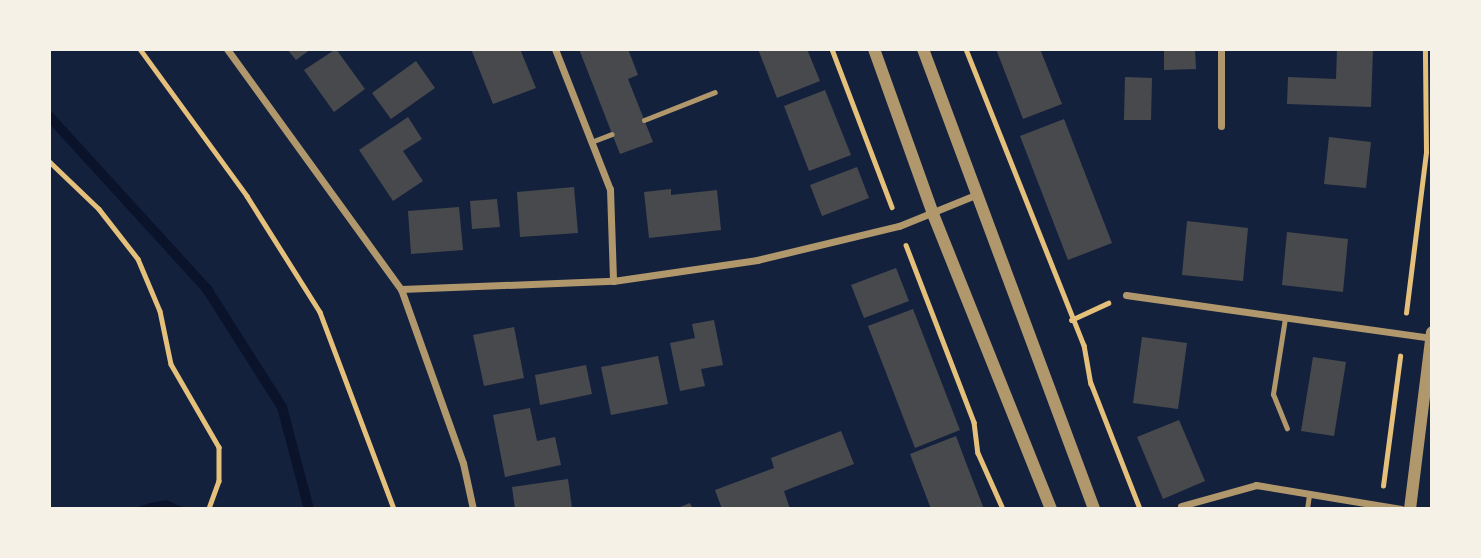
<!DOCTYPE html>
<html>
<head>
<meta charset="utf-8">
<style>
  body { margin:0 }
  #map { position:relative; width:1481px; height:558px; overflow:hidden; background:#14213d; font-family:Ubuntu,sans-serif }
  div>[style] { position:absolute }
  .water>* { inset:0; background:#0b132b }
  .stream>* { height:10px; margin:-5px; padding:0 5px; transform-origin:5px; border-radius:5px; background:#0b132b }
  .building>* { inset:0; background:#48494c }
  .path>* { height:4.5px; margin:-2.25px; padding:0 2.25px; transform-origin:2.25px; border-radius:2.25px; background:#e5c07b }
  .service>* { height:5px; margin:-2.5px; padding:0 2.5px; transform-origin:2.5px; border-radius:2.5px; background:#b1986c }
  .minor>* { height:7px; margin:-3.5px; padding:0 3.5px; transform-origin:3.5px; border-radius:3.5px; background:#b1986c }
  .tertiary>* { height:12px; margin:-6px; padding:0 6px; transform-origin:6px; border-radius:6px; background:#b1986c }
  span { translate:-50% -50%; white-space:nowrap; text-align:center; line-height:1.15; -webkit-text-stroke:5px #f6f1e7; paint-order:stroke }
  .frame { position:absolute; inset:0; border:51px solid #f6f1e7; pointer-events:none }
</style>
</head>
<body>
<div id="map">
  <div class="water">
    <i style="clip-path:polygon(166px 500px,187px 509px,133px 509px,150px 503px)"></i>
  </div>
  <div class="stream">
    <i style="left:49px;top:116px;width:234px;rotate:47.6deg"></i>
    <i style="left:207px;top:289px;width:140px;rotate:57.6deg"></i>
    <i style="left:282px;top:407px;width:106px;rotate:75.2deg"></i>
  </div>
  <div class="building">
    <i style="clip-path:polygon(287px 49px,311px 49px,296px 60px)"></i>
    <i style="clip-path:polygon(336px 49px,365px 89px,334px 112px,304px 70px)"></i>
    <i style="clip-path:polygon(471px 49px,520px 49px,536px 88px,493px 104px)"></i>
    <i style="clip-path:polygon(579px 49px,628px 49px,638px 75px,628px 79px,653px 142px,620px 154px)"></i>
    <i style="clip-path:polygon(758px 49px,807px 49px,820px 81px,777px 98px)"></i>
    <i style="clip-path:polygon(996px 49px,1040px 49px,1062px 104px,1023px 119px)"></i>
    <i style="clip-path:polygon(1164px 49px,1195px 49px,1196px 69px,1164px 70px)"></i>
    <i style="clip-path:polygon(1337px 49px,1373px 50px,1371px 107px,1287px 104px,1288px 77px,1336px 79px)"></i>
    <i style="clip-path:polygon(416px 61px,435px 88px,391px 119px,372px 93px)"></i>
    <i style="clip-path:polygon(1125px 77px,1152px 78px,1151px 120px,1124px 120px)"></i>
    <i style="clip-path:polygon(825px 90px,851px 155px,809px 171px,784px 106px)"></i>
    <i style="clip-path:polygon(408px 117px,422px 139px,403px 151px,423px 181px,393px 201px,359px 150px)"></i>
    <i style="clip-path:polygon(1064px 119px,1112px 243px,1068px 260px,1020px 136px)"></i>
    <i style="clip-path:polygon(1329px 137px,1371px 142px,1366px 188px,1324px 184px)"></i>
    <i style="clip-path:polygon(857px 167px,869px 198px,822px 216px,810px 185px)"></i>
    <i style="clip-path:polygon(574px 187px,578px 233px,520px 237px,517px 192px)"></i>
    <i style="clip-path:polygon(671px 189px,671px 195px,717px 190px,721px 230px,649px 238px,644px 192px)"></i>
    <i style="clip-path:polygon(497px 199px,500px 227px,472px 229px,470px 201px)"></i>
    <i style="clip-path:polygon(459px 207px,463px 250px,411px 254px,408px 211px)"></i>
    <i style="clip-path:polygon(1187px 221px,1248px 228px,1243px 281px,1182px 275px)"></i>
    <i style="clip-path:polygon(1287px 232px,1348px 239px,1343px 292px,1282px 285px)"></i>
    <i style="clip-path:polygon(896px 268px,909px 301px,864px 318px,851px 285px)"></i>
    <i style="clip-path:polygon(913px 309px,960px 430px,915px 448px,868px 326px)"></i>
    <i style="clip-path:polygon(714px 320px,723px 365px,701px 369px,705px 386px,680px 391px,670px 343px,695px 338px,692px 324px)"></i>
    <i style="clip-path:polygon(514px 327px,524px 378px,484px 386px,473px 335px)"></i>
    <i style="clip-path:polygon(1142px 337px,1187px 343px,1178px 409px,1133px 403px)"></i>
    <i style="clip-path:polygon(658px 356px,668px 404px,611px 415px,601px 367px)"></i>
    <i style="clip-path:polygon(1313px 357px,1346px 362px,1334px 436px,1301px 431px)"></i>
    <i style="clip-path:polygon(586px 365px,592px 394px,540px 405px,535px 375px)"></i>
    <i style="clip-path:polygon(530px 408px,537px 441px,555px 437px,561px 465px,505px 477px,493px 415px)"></i>
    <i style="clip-path:polygon(1179px 420px,1205px 481px,1163px 499px,1137px 437px)"></i>
    <i style="clip-path:polygon(841px 431px,854px 464px,784px 491px,790px 509px,722px 509px,715px 490px,774px 468px,771px 458px)"></i>
    <i style="clip-path:polygon(956px 436px,968px 468px,984px 509px,931px 509px,910px 454px)"></i>
    <i style="clip-path:polygon(568px 479px,572px 508px,515px 509px,512px 487px)"></i>
    <i style="clip-path:polygon(690px 503px,693px 509px,675px 509px)"></i>
  </div>
  <div class="path">
    <i style="left:140px;top:49px;width:182px;rotate:53.9deg"></i>
    <i style="left:247px;top:196px;width:137px;rotate:57.8deg"></i>
    <i style="left:320px;top:312px;width:210px;rotate:69.4deg"></i>
    <i style="left:832px;top:49px;width:169px;rotate:69.2deg"></i>
    <i style="left:966px;top:49px;width:319px;rotate:68.3deg"></i>
    <i style="left:1084px;top:345px;width:39px;rotate:80deg"></i>
    <i style="left:1091px;top:383px;width:135px;rotate:68.7deg"></i>
    <i style="left:49px;top:161px;width:69px;rotate:43.8deg"></i>
    <i style="left:99px;top:209px;width:63px;rotate:52deg"></i>
    <i style="left:138px;top:259px;width:56px;rotate:67.1deg"></i>
    <i style="left:160px;top:311px;width:54px;rotate:78.3deg"></i>
    <i style="left:171px;top:364px;width:96px;rotate:60deg"></i>
    <i style="left:219px;top:447px;width:34px;rotate:90deg"></i>
    <i style="left:219px;top:481px;width:30px;rotate:110deg"></i>
    <i style="left:906px;top:245px;width:190px;rotate:69deg"></i>
    <i style="left:974px;top:422px;width:31px;rotate:83deg"></i>
    <i style="left:978px;top:453px;width:61px;rotate:65.9deg"></i>
    <i style="left:1406px;top:313px;width:162px;rotate:-82.9deg"></i>
    <i style="left:1426px;top:152px;width:103px;rotate:-90.6deg"></i>
    <i style="left:1071px;top:320px;width:41px;rotate:-24.7deg"></i>
    <i style="left:1383px;top:486px;width:131px;rotate:-82.5deg"></i>
  </div>
  <div class="service">
    <i style="left:644px;top:120px;width:76px;rotate:-21.5deg"></i>
    <i style="left:591px;top:142px;width:22px;rotate:-21deg"></i>
    <i style="left:1285px;top:318px;width:77px;rotate:99deg"></i>
    <i style="left:1273px;top:394px;width:37px;rotate:68deg"></i>
    <i style="left:1307px;top:509px;width:15px;rotate:-82deg"></i>
  </div>
  <div class="minor">
    <i style="left:227px;top:49px;width:296px;rotate:54.1deg"></i>
    <i style="left:401px;top:289px;width:185px;rotate:70.4deg"></i>
    <i style="left:463px;top:463px;width:47px;rotate:77.7deg"></i>
    <i style="left:555px;top:49px;width:150px;rotate:68.6deg"></i>
    <i style="left:610px;top:189px;width:92px;rotate:88.1deg"></i>
    <i style="left:1221px;top:126px;width:77px;rotate:-90deg"></i>
    <i style="left:401px;top:289px;width:212px;rotate:-2.2deg"></i>
    <i style="left:613px;top:281px;width:146px;rotate:-8.3deg"></i>
    <i style="left:757px;top:260px;width:146px;rotate:-13.5deg"></i>
    <i style="left:899px;top:226px;width:85px;rotate:-22.1deg"></i>
    <i style="left:1126px;top:295px;width:308px;rotate:8deg"></i>
    <i style="left:1181px;top:506px;width:78px;rotate:-15.6deg"></i>
    <i style="left:1256px;top:485px;width:147px;rotate:9.4deg"></i>
  </div>
  <div class="tertiary">
    <i style="left:874px;top:49px;width:175px;rotate:70.3deg"></i>
    <i style="left:933px;top:214px;width:318px;rotate:68.2deg"></i>
    <i style="left:923px;top:49px;width:491px;rotate:69.6deg"></i>
    <i style="left:1410px;top:509px;width:178px;rotate:-82.9deg"></i>
  </div>
  <div class="frame"></div>
</div>
</body>
</html>
